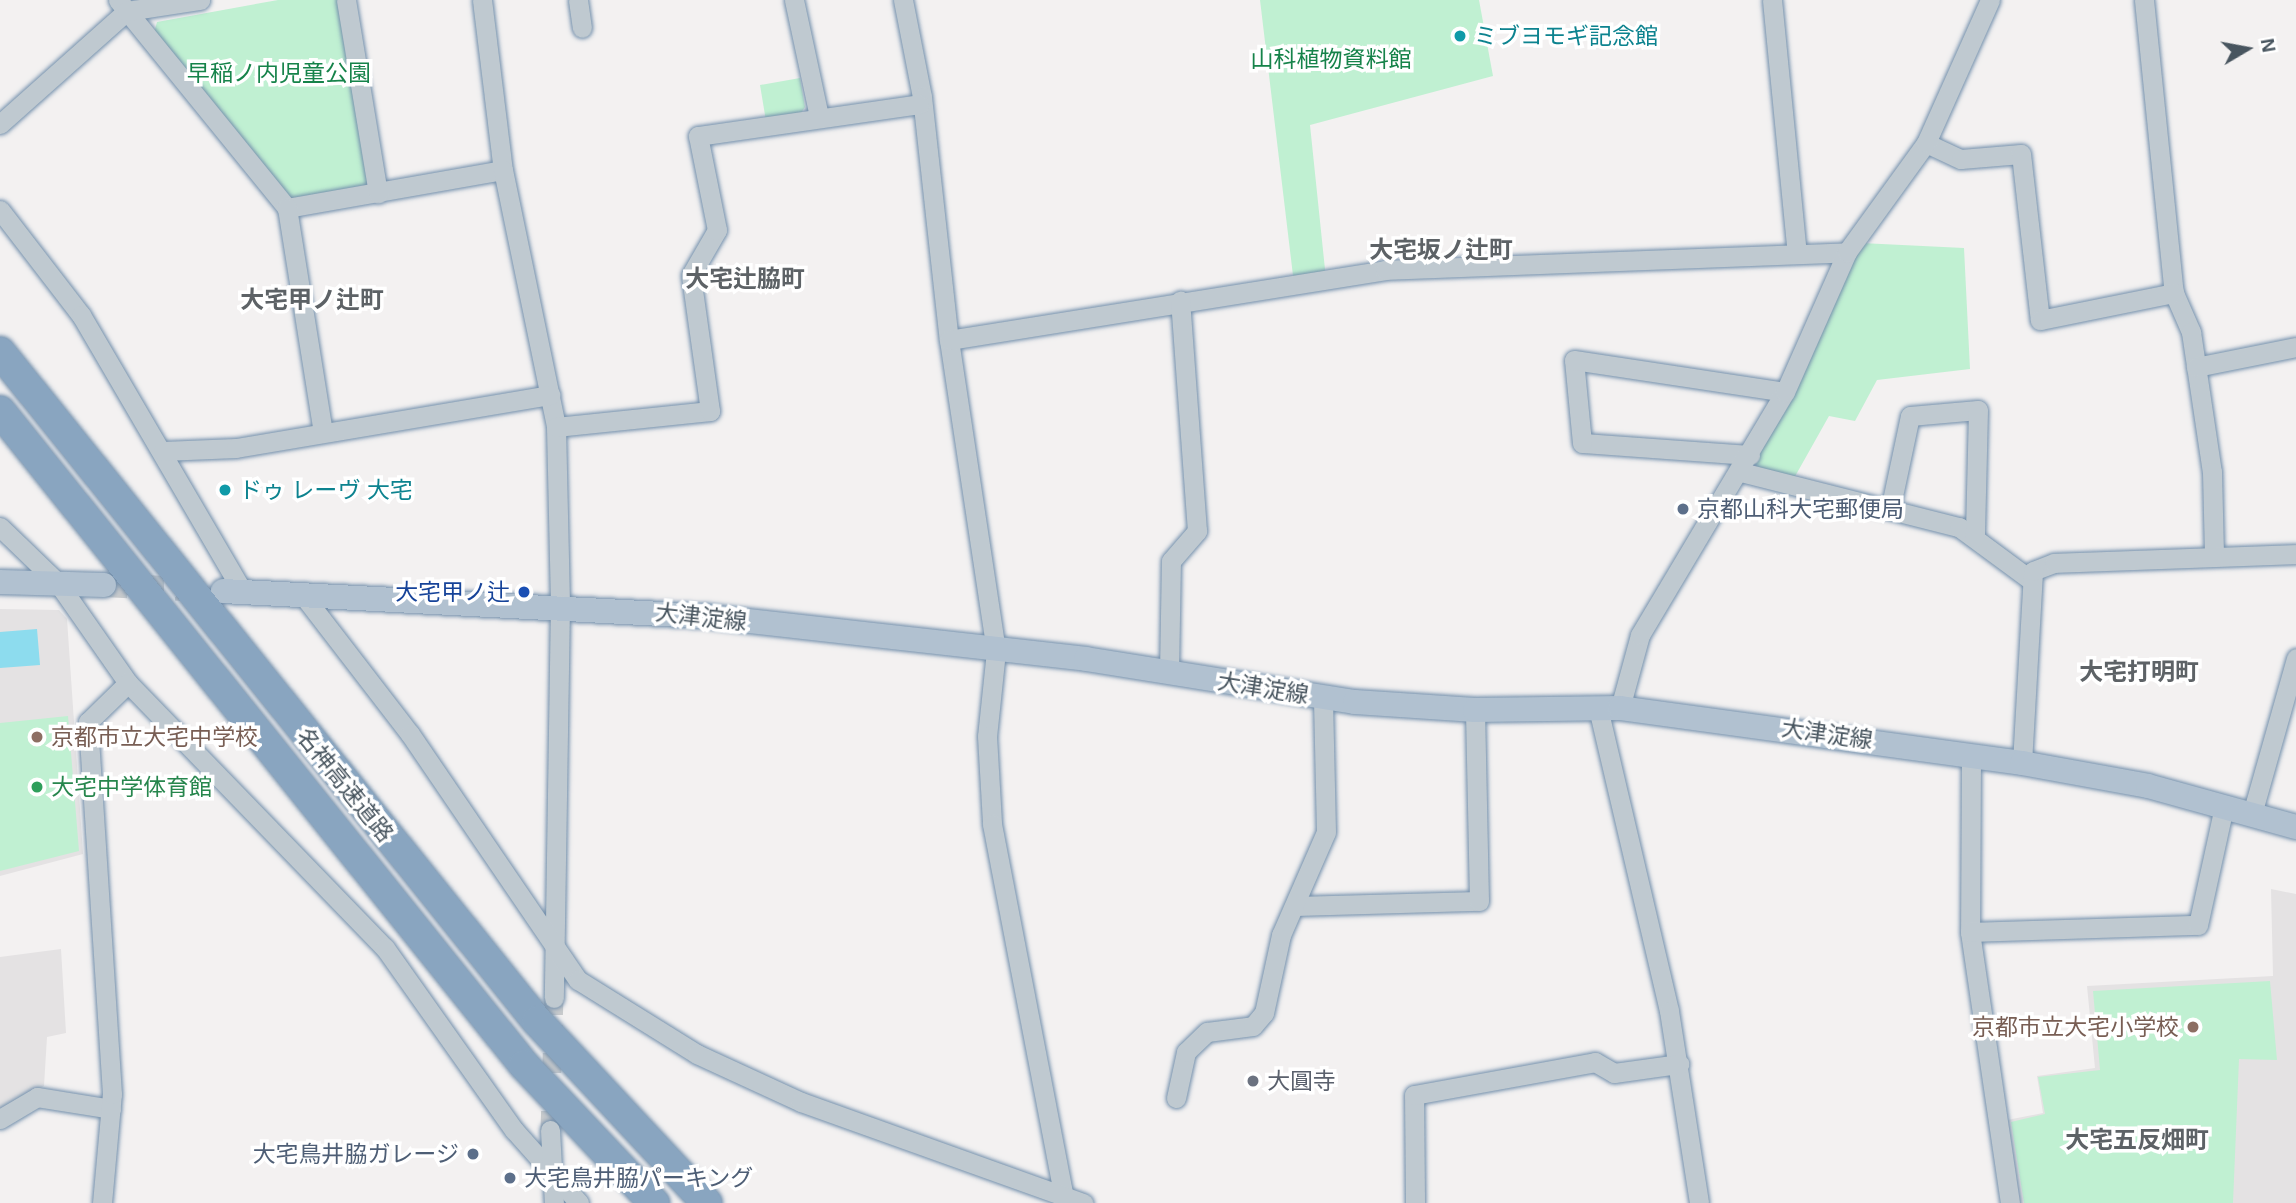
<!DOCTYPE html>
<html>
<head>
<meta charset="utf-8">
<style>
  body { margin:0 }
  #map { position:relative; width:2296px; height:1203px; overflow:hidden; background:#f3f1f1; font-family:Arial,"Noto Sans JP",sans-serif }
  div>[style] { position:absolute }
  .education>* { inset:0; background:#e4e2e3 }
  .green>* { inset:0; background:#c0f0d2 }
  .water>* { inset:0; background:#8ddcee }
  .minor-tunnel>* { height:19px; margin-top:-9.5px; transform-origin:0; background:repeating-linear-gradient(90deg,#c8cacc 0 19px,transparent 0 29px) }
  .major-tunnel>* { height:24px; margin-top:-12px; transform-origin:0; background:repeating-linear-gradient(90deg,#c8cacc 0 24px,transparent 0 36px) }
  .roads { filter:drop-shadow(0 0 2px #7490ac) drop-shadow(0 0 2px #7490ac) }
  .minor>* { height:19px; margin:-9.5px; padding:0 9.5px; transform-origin:9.5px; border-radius:9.5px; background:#bfc9d0 }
  .major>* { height:24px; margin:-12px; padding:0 12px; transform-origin:12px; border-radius:12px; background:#b1c1d0 }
  .highway>* { height:30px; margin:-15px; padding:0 15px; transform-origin:15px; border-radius:15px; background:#89a5c0 }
  .dots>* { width:19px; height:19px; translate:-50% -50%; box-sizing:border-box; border:4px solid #fff; border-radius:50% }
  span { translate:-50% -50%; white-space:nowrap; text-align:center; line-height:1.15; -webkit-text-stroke:7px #fff; paint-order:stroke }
  .culture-label { font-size:23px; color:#0d838f }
  .left { translate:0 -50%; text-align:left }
  .park-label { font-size:23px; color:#16834a }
  .service-label { font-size:23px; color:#4e5e75 }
  .right { translate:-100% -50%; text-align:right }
  .transit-label { font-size:23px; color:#164399 }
  .street-label { font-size:23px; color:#48555f }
  .education-label { font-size:23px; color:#785e54 }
  .leisure-label { font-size:23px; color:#27864d }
  .worship-label { font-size:23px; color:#5b616d }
  .neighbourhood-label { font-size:24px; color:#5d6266; font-weight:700 }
  .north { position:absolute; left:2212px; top:14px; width:70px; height:70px; -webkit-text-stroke:5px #fff; paint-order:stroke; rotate:80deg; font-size:19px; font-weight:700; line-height:28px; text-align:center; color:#48555f }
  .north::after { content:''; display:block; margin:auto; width:24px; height:32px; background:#48555f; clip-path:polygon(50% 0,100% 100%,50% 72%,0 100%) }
</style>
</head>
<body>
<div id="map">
  <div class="education">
    <i style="clip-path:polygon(0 609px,59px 610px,67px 619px,83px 854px,0 876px)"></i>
    <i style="clip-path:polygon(2271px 889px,2296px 894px,2296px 1203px,2020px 1203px,2007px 1120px,2043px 1113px,2037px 1076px,2095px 1068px,2087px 986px,2273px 976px)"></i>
    <i style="clip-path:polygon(61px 949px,66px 1033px,47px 1037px,44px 1086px,0 1109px,0 957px)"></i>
  </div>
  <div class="green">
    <i style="clip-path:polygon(278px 0,339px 0,372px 180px,365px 189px,294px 202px,154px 33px,157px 22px)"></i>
    <i style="clip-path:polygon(1260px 0,1479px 0,1493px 76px,1310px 125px,1326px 279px,1294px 284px)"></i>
    <i style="clip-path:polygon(800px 78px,805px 107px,799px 116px,766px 121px,760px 85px)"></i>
    <i style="clip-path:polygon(1861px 243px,1964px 248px,1970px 369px,1877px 380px,1855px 421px,1829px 416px,1793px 480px,1758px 472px,1754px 461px)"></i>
    <i style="clip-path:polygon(68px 716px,79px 851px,0 871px,0 723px)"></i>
    <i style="clip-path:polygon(2270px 981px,2277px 1060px,2239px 1059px,2233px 1203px,2024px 1203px,2011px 1122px,2045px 1114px,2038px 1077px,2100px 1070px,2093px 991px)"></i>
  </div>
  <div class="water">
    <i style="clip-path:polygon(37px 629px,40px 665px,0 668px,0 632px)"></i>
  </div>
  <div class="minor-tunnel">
    <i style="left:550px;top:1130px;width:132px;rotate:-88.3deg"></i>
  </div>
  <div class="major-tunnel">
    <i style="left:104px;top:585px;width:100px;rotate:2.9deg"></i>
  </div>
  <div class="roads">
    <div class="minor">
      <i style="left:118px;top:0;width:268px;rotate:50.9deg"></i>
      <i style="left:287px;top:208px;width:219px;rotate:-10deg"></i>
      <i style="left:346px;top:0;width:196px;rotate:80.6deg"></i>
      <i style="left:482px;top:0;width:171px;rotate:83deg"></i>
      <i style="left:503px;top:170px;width:262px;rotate:78.3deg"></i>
      <i style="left:556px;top:427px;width:177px;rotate:88.7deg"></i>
      <i style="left:560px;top:604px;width:394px;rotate:90.9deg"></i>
      <i style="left:578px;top:0;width:28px;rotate:82deg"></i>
      <i style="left:794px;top:0;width:120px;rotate:77.9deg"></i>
      <i style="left:903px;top:0;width:99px;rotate:78.9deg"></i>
      <i style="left:922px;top:97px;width:244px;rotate:83.7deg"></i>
      <i style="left:949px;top:340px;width:315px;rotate:81.4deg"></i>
      <i style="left:996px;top:651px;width:85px;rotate:96deg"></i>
      <i style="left:987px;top:736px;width:88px;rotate:86.7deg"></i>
      <i style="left:992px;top:824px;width:386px;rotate:79.1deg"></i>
      <i style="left:1772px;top:0;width:255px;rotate:84.4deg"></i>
      <i style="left:2144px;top:0;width:295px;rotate:84.2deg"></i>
      <i style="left:2174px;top:293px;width:43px;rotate:66.4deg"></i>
      <i style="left:2191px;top:332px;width:142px;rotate:81.5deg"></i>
      <i style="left:2212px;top:472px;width:81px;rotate:88.6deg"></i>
      <i style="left:0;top:124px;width:170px;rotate:-41.7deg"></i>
      <i style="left:127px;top:11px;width:74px;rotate:-8.6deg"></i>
      <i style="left:1926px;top:143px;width:38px;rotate:25deg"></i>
      <i style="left:1961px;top:159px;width:60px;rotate:-4.8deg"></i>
      <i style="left:2021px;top:154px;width:167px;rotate:83.5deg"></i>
      <i style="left:2040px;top:320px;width:137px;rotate:-11.4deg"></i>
      <i style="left:287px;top:208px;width:227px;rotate:80.9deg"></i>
      <i style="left:0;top:210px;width:133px;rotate:52.4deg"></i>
      <i style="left:81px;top:315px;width:321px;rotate:59.7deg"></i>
      <i style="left:949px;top:340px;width:442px;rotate:-9.1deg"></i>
      <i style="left:1385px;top:270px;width:462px;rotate:-2.2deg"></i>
      <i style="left:2196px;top:367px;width:102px;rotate:-11.3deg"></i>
      <i style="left:556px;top:427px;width:155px;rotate:-5.9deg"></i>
      <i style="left:710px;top:411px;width:137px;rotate:-98deg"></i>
      <i style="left:691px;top:275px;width:52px;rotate:-60deg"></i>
      <i style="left:717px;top:230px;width:96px;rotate:-101.4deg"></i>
      <i style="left:698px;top:136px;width:223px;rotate:-8.2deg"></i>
      <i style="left:163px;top:451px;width:73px;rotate:-2.4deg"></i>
      <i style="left:236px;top:448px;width:319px;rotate:-9.6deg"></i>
      <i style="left:1750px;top:455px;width:168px;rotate:-175.9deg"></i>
      <i style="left:1582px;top:443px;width:83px;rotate:-95.5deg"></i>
      <i style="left:1574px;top:360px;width:213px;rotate:8.6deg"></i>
      <i style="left:1741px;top:472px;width:225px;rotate:14.2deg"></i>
      <i style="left:1959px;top:527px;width:89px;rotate:36.4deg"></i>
      <i style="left:1890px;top:510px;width:96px;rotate:-78deg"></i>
      <i style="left:1910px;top:416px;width:68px;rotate:-5deg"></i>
      <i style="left:1978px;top:410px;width:127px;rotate:91.4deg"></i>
      <i style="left:0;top:527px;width:81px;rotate:44deg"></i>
      <i style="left:58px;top:583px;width:122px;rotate:55deg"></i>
      <i style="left:128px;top:683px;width:369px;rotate:45.9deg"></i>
      <i style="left:385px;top:948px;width:223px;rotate:54.7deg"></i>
      <i style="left:514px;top:1130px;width:98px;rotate:48.3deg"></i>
      <i style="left:306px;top:599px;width:170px;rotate:52.4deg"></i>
      <i style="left:410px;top:734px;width:298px;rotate:55.7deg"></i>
      <i style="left:578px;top:980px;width:140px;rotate:31.9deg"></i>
      <i style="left:697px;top:1054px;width:115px;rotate:24.8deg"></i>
      <i style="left:801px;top:1102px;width:300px;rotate:19.7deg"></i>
      <i style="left:1169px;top:673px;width:112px;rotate:-89deg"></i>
      <i style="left:1171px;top:561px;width:40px;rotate:-49deg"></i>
      <i style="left:1197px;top:531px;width:231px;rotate:-94.2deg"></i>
      <i style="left:1598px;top:708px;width:311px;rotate:76.8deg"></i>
      <i style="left:1669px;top:1011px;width:194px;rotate:81.1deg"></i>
      <i style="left:1620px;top:708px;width:76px;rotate:-74.7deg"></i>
      <i style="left:1640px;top:635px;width:283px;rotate:-59.2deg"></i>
      <i style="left:1785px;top:392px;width:153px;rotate:-66.1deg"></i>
      <i style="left:1847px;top:252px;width:135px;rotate:-54.1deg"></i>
      <i style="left:1926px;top:143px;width:157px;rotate:-65.9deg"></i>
      <i style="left:1971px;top:755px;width:177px;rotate:90.3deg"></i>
      <i style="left:1970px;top:932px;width:274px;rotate:81.6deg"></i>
      <i style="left:2022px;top:763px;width:192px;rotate:-86.7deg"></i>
      <i style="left:2033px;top:571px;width:22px;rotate:-21deg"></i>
      <i style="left:2054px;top:563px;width:242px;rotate:-2.1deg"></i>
      <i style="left:2252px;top:814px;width:162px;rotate:-74.2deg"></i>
      <i style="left:1296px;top:906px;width:183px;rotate:-1.6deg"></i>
      <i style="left:1479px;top:901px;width:191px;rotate:-91.2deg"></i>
      <i style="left:1970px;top:932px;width:228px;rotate:-1.8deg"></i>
      <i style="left:2198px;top:925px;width:121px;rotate:-77.6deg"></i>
      <i style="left:1176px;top:1098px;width:47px;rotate:-77.7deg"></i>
      <i style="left:1186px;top:1052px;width:29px;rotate:-44deg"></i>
      <i style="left:1207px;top:1032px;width:46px;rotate:-7.4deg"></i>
      <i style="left:1253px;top:1026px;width:17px;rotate:-50deg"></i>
      <i style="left:1264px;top:1013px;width:80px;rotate:-77.7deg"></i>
      <i style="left:1281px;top:935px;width:112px;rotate:-66.4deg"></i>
      <i style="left:1326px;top:832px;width:134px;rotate:-91.3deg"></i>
      <i style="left:0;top:1119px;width:43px;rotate:-30.7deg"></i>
      <i style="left:37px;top:1097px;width:75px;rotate:9.2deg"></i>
      <i style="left:550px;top:1130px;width:73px;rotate:86.9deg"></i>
      <i style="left:102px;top:1203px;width:109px;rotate:-84.8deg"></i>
      <i style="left:112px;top:1094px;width:373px;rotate:-93.7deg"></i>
      <i style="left:88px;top:722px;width:56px;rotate:-44.3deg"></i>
      <i style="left:1415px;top:1203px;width:108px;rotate:-90.5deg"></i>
      <i style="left:1414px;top:1095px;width:184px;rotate:-10.3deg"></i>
      <i style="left:1595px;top:1062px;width:22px;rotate:30deg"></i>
      <i style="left:1614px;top:1073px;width:66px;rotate:-7.9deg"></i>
    </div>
    <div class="major">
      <i style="left:0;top:582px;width:104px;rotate:1.7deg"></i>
      <i style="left:223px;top:591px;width:491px;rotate:3deg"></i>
      <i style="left:713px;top:617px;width:375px;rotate:6.4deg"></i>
      <i style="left:1086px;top:659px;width:272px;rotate:9.1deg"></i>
      <i style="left:1355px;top:702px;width:120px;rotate:3.8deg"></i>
      <i style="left:1475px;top:710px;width:145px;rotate:-0.8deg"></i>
      <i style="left:1620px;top:708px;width:406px;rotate:7.8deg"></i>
      <i style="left:2022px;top:763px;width:128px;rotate:10.3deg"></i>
      <i style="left:2148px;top:786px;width:154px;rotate:15.5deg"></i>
    </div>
    <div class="highway">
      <i style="left:0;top:352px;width:858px;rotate:51.25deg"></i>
      <i style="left:537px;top:1021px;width:249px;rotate:47deg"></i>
      <i style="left:0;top:411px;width:838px;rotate:51.3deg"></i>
      <i style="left:524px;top:1065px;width:190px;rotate:46.7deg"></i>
    </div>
  </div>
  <div class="dots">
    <i style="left:1460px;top:36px;background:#0f9aa8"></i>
    <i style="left:225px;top:490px;background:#0f9aa8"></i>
    <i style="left:1683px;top:509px;background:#5c6f8a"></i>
    <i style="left:524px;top:592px;background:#1a4fb4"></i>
    <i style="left:37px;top:737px;background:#8d6e63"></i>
    <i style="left:37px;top:787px;background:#2e9e5b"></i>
    <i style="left:2193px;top:1027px;background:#8d6e63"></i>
    <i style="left:1253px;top:1081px;background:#6b7280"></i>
    <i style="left:473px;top:1154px;background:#5c6f8a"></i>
    <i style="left:510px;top:1178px;background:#5c6f8a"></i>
  </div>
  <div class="culture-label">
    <span class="left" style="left:1474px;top:36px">ミブヨモギ記念館</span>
    <span class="left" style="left:239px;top:490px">ドゥ レーヴ 大宅</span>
  </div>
  <div class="park-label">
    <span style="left:1331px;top:59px">山科植物資料館</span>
    <span style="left:279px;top:73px">早稲ノ内児童公園</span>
  </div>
  <div class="service-label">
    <span class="left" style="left:1697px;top:509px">京都山科大宅郵便局</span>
    <span class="right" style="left:459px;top:1154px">大宅鳥井脇ガレージ</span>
    <span class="left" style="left:524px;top:1178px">大宅鳥井脇パーキング</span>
  </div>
  <div class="transit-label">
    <span class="right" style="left:510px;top:592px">大宅甲ノ辻</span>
  </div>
  <div class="street-label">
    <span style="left:701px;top:617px;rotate:6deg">大津淀線</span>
    <span style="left:1263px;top:688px;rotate:9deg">大津淀線</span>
    <span style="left:1827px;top:734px;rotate:8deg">大津淀線</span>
    <span style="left:345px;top:785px;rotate:51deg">名神高速道路</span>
  </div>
  <div class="education-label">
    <span class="left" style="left:51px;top:737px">京都市立大宅中学校</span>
    <span class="right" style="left:2179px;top:1027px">京都市立大宅小学校</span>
  </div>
  <div class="leisure-label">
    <span class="left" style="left:51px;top:787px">大宅中学体育館</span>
  </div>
  <div class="worship-label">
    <span class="left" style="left:1267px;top:1081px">大圓寺</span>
  </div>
  <div class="neighbourhood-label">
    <span style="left:1441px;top:250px">大宅坂ノ辻町</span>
    <span style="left:745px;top:279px">大宅辻脇町</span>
    <span style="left:312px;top:300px">大宅甲ノ辻町</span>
    <span style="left:2139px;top:672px">大宅打明町</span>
    <span style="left:2137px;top:1140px">大宅五反畑町</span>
  </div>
  <div class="north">N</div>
</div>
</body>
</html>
